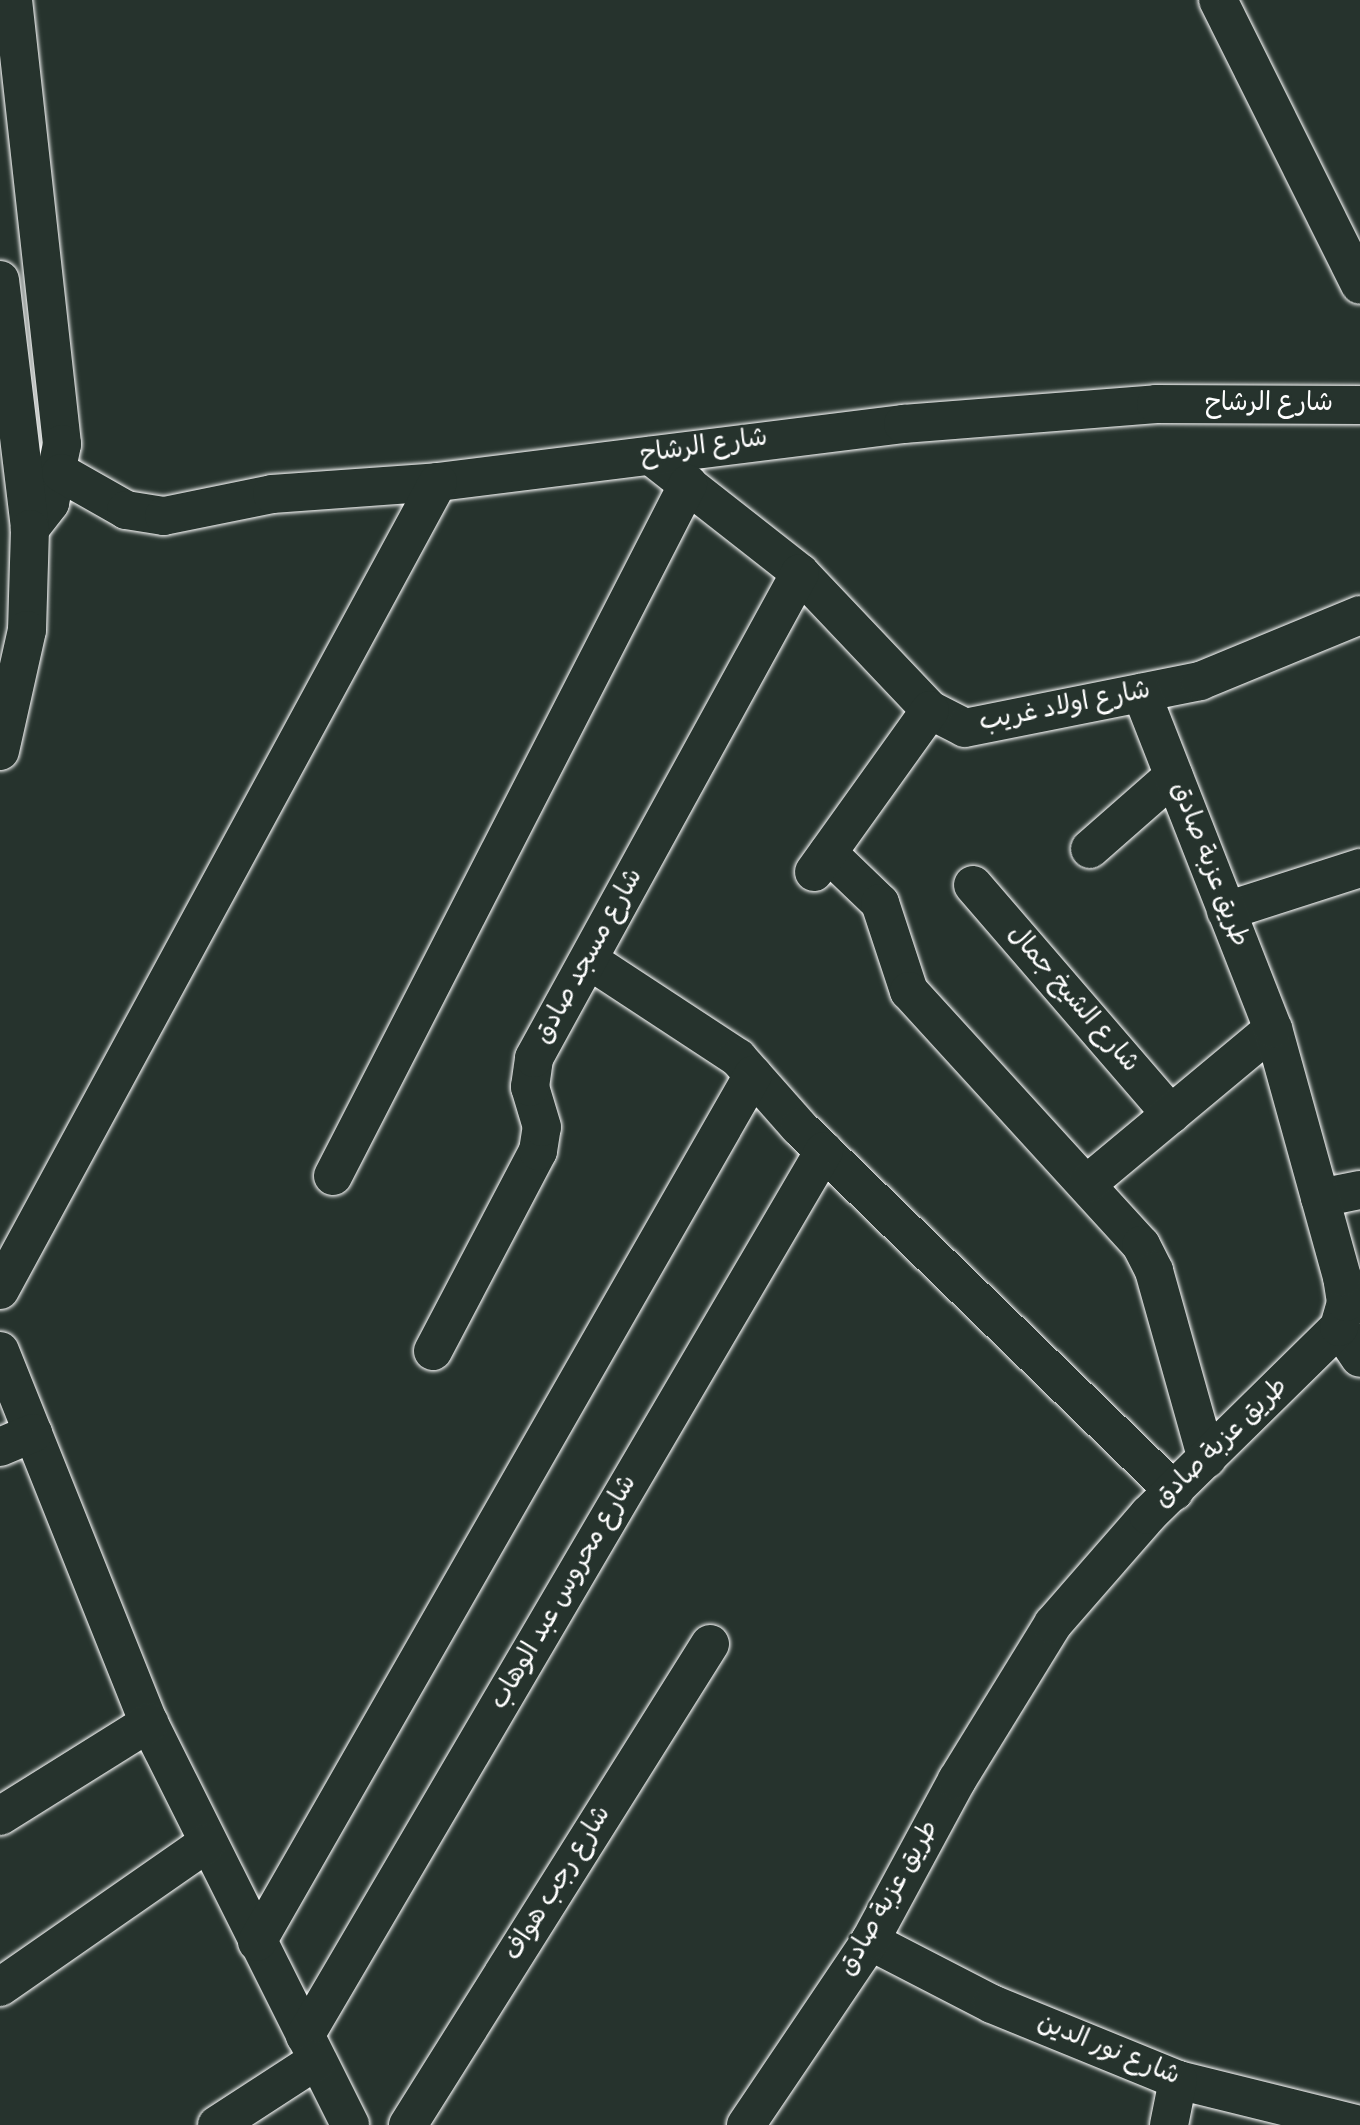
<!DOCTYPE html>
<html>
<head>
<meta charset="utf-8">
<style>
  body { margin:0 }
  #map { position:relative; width:1360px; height:2125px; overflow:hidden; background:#26332d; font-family:Dekko,"Playpen Sans Arabic",sans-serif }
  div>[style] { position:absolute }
  .roads { filter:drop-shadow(0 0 2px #fff) drop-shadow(0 0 2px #fff) }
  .street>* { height:38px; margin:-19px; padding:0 19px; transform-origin:19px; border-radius:19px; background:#26332d }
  span { translate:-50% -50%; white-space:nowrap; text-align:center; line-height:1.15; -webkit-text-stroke:5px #26332d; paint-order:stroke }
  .street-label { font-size:26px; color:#fff }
</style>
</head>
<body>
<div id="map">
  <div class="roads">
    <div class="street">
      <i style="left:13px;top:0;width:447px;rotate:83.7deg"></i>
      <i style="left:62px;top:444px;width:60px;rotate:101.5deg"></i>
      <i style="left:50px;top:503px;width:33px;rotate:128deg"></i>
      <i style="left:1218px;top:0;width:318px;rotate:63.5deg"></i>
      <i style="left:0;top:280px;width:251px;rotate:83.1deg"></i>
      <i style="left:30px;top:529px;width:101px;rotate:91.7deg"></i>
      <i style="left:27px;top:630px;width:124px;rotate:102.6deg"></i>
      <i style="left:651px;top:456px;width:189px;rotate:38.1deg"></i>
      <i style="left:800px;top:573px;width:189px;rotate:46.5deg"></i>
      <i style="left:930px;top:710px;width:39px;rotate:27deg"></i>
      <i style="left:965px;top:728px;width:240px;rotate:-11.3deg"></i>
      <i style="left:1200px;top:681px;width:173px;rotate:-22.4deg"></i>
      <i style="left:61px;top:473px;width:75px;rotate:29.6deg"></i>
      <i style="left:126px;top:510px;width:38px;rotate:9deg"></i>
      <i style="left:164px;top:516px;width:110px;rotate:-11.5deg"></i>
      <i style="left:272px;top:494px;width:166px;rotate:-4.1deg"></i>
      <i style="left:438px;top:482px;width:469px;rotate:-7.1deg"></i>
      <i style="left:903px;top:424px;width:254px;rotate:-4.5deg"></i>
      <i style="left:1156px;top:404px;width:204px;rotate:0.3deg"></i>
      <i style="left:1090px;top:849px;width:111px;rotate:-41.3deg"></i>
      <i style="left:828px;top:853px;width:72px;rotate:43.9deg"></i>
      <i style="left:880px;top:903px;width:93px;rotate:71.8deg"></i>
      <i style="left:909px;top:991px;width:344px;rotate:47.6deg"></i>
      <i style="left:1141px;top:1245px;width:29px;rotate:63deg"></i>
      <i style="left:1154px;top:1271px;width:195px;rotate:74.3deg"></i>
      <i style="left:814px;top:872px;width:199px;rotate:-54.4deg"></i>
      <i style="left:973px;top:885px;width:303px;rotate:49.2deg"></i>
      <i style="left:1226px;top:911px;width:141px;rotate:-17.8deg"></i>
      <i style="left:589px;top:960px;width:178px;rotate:33.3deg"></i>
      <i style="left:738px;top:1058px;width:92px;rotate:48.5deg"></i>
      <i style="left:799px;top:1127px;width:523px;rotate:44.15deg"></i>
      <i style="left:333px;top:1176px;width:778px;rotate:-62.84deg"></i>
      <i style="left:1087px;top:1184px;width:242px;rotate:-39.8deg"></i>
      <i style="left:1320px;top:1198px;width:41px;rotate:-11.3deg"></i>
      <i style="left:0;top:1290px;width:919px;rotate:-61.54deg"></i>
      <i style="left:1339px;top:1327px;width:37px;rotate:56deg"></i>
      <i style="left:0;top:1351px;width:401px;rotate:68.2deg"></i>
      <i style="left:149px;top:1723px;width:449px;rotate:63.4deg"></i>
      <i style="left:433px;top:1351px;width:226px;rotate:-62.3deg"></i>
      <i style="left:538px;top:1151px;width:24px;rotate:-81deg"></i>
      <i style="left:542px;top:1127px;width:42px;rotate:-106.7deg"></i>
      <i style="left:530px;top:1087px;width:29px;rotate:-82deg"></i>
      <i style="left:534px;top:1058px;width:553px;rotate:-61.26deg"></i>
      <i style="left:0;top:1447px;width:36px;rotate:-23deg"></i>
      <i style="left:0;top:1816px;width:176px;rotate:-32deg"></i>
      <i style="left:870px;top:1941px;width:137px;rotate:27.3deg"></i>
      <i style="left:992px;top:2004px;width:201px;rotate:22.2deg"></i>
      <i style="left:1178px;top:2080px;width:187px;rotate:13.9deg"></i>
      <i style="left:257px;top:1942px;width:999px;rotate:-60.23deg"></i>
      <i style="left:0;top:1987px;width:251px;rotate:-34.8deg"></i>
      <i style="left:305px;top:2036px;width:1026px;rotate:-59.61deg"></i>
      <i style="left:217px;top:2125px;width:119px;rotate:-33deg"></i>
      <i style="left:408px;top:2125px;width:568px;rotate:-57.88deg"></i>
      <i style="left:746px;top:2125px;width:222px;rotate:-56deg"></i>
      <i style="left:870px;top:1941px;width:183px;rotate:-61.6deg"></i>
      <i style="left:957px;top:1780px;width:183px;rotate:-58.4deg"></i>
      <i style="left:1053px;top:1624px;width:145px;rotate:-48.9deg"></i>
      <i style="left:1148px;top:1515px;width:268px;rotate:-44.5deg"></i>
      <i style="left:1339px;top:1327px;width:26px;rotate:-74deg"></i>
      <i style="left:1346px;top:1302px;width:25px;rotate:-99deg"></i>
      <i style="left:1342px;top:1277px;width:257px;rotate:-105.5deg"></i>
      <i style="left:1273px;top:1029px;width:361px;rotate:-111.4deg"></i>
      <i style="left:1169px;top:2125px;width:46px;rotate:-78.7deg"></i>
    </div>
  </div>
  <div class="street-label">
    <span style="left:1269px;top:405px">شارع الرشاح</span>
    <span style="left:704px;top:448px;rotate:-8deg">شارع الرشاح</span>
    <span style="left:1065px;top:708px;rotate:-11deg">شارع اولاد غريب</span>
    <span style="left:1208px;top:865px;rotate:69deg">طريق عزبة صادق</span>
    <span style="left:590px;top:957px;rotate:-61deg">شارع مسجد صادق</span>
    <span style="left:1072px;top:1000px;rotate:49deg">شارع الشيخ جمال</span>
    <span style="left:1222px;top:1444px;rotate:-44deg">طريق عزبة صادق</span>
    <span style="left:565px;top:1593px;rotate:-60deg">شارع محروس عبد الوهاب</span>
    <span style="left:559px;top:1884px;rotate:-58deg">شارع رجب هواف</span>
    <span style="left:890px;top:1899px;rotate:-60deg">طريق عزبة صادق</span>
    <span style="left:1108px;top:2051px;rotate:22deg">شارع نور الدين</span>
  </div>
</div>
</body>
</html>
